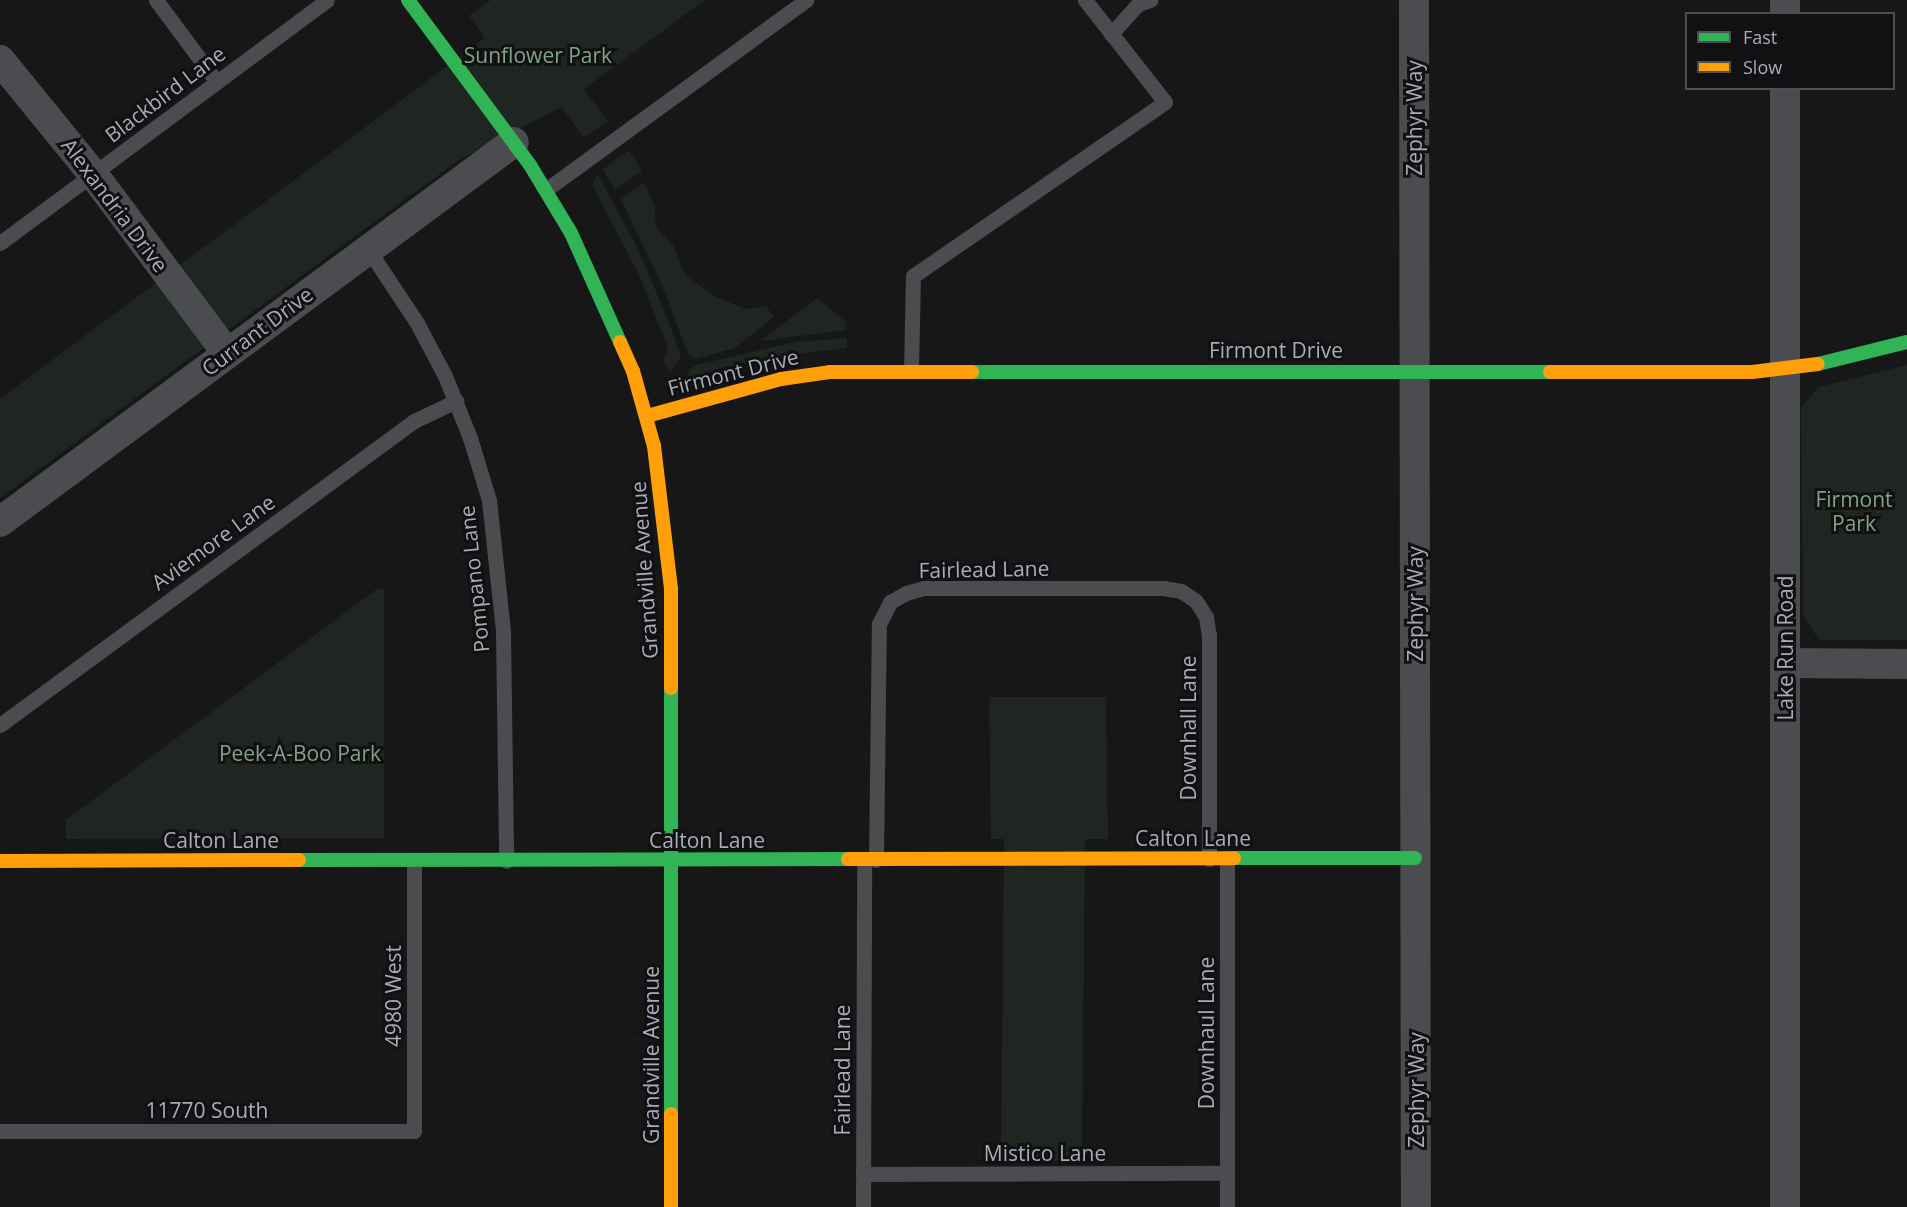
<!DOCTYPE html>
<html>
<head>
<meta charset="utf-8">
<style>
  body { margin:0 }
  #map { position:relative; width:1907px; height:1207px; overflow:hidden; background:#171717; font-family:"Open Sans",sans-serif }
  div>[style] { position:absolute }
  .green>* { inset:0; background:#1f2621 }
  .lane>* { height:15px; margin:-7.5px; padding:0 7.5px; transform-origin:7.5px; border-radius:7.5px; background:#4b4c50 }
  .street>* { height:30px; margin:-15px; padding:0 15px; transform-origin:15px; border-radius:15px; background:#4b4c50 }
  .fast>* { height:14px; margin:-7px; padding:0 7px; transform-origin:7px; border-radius:7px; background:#30b455 }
  .slow>* { height:14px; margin:-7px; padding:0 7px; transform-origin:7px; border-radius:7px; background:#ff9f0a }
  span { translate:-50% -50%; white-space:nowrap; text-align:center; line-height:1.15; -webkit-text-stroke:6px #111113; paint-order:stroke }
  .park-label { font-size:21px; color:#80a385 }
  .street-label { font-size:21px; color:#a9acb8 }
  .legend { position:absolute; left:1685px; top:12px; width:210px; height:78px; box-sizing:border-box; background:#111113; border:2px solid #4e4f55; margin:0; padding:8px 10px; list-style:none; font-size:18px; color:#a9acb8 }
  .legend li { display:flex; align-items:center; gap:12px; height:30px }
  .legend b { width:30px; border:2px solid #4e4f55 }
</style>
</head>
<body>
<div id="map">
  <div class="green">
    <i style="clip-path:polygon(491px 0,705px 0,584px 89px,608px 121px,584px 138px,561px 107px,456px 162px,0 498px,0 399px,485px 38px,469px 16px)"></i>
    <i style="clip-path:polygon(629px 150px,642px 171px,615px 190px,603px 169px)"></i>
    <i style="clip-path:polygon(597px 173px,639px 251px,669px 323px,681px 357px,670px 372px,663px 361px,668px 349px,640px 277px,593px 186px)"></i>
    <i style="clip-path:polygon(644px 182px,655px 207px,656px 228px,673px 245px,685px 274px,714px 296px,745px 309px,766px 306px,774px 317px,735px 348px,696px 359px,688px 354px,665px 292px,621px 199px)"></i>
    <i style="clip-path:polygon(817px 298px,845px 321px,847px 330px,760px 341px)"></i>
    <i style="clip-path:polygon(847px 338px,847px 348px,765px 358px,706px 372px,699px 382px,686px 381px,690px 369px,697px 365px,795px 342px)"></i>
    <i style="clip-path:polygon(1907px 365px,1907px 640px,1819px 640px,1803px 615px,1801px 408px,1818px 387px)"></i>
    <i style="clip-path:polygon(384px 588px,384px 838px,66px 839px,66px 820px,377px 589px)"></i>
    <i style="clip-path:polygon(989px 697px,1106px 697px,1108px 839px,1085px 839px,1082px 1161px,1001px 1161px,1004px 839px,991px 839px)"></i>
  </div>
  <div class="lane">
    <i style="left:156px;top:0;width:102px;rotate:53.4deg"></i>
    <i style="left:1111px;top:34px;width:40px;rotate:-48deg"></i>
    <i style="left:1138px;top:4px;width:13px;rotate:-18deg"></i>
    <i style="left:547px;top:189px;width:321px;rotate:-36.1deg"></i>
    <i style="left:0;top:243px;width:407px;rotate:-36.6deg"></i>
    <i style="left:368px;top:249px;width:89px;rotate:56.5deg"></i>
    <i style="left:417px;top:323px;width:60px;rotate:62.2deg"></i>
    <i style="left:445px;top:376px;width:67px;rotate:68deg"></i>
    <i style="left:470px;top:438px;width:65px;rotate:73deg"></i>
    <i style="left:489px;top:500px;width:133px;rotate:83.9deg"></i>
    <i style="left:503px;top:632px;width:229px;rotate:89.2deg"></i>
    <i style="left:911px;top:371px;width:95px;rotate:-88.8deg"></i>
    <i style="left:913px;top:276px;width:306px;rotate:-34.6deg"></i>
    <i style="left:1165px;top:102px;width:130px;rotate:-128.1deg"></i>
    <i style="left:0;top:725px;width:514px;rotate:-36.29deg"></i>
    <i style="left:414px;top:421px;width:47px;rotate:-25.5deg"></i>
    <i style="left:1227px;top:859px;width:348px;rotate:90deg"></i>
    <i style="left:876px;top:860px;width:236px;rotate:-89.3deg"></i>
    <i style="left:879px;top:624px;width:25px;rotate:-63deg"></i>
    <i style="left:890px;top:602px;width:18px;rotate:-29deg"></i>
    <i style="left:906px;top:593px;width:19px;rotate:-16deg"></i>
    <i style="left:924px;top:588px;width:239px"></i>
    <i style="left:1163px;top:588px;width:18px;rotate:9deg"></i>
    <i style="left:1181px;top:591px;width:18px;rotate:34deg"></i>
    <i style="left:1196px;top:601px;width:19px;rotate:58deg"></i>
    <i style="left:1206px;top:617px;width:18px;rotate:81deg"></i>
    <i style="left:1209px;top:635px;width:224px;rotate:90deg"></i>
    <i style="left:0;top:1131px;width:414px"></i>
    <i style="left:414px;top:1131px;width:270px;rotate:-90deg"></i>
    <i style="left:863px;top:1174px;width:364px;rotate:-0.2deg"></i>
    <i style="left:863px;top:1207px;width:347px;rotate:-89.8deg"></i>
  </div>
  <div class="street">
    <i style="left:1414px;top:0;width:1207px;rotate:89.91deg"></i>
    <i style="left:1785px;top:0;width:14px;rotate:90deg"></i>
    <i style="left:0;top:60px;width:147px;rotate:50.8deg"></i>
    <i style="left:93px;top:174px;width:224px;rotate:53.2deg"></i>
    <i style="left:0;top:522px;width:639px;rotate:-36.48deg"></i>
    <i style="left:1785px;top:663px;width:122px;rotate:0.5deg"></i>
    <i style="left:1785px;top:1207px;width:1119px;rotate:-90deg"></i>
  </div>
  <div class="fast">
    <i style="left:408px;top:0;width:205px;rotate:53.5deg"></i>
    <i style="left:530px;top:165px;width:79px;rotate:58.9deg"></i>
    <i style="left:571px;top:233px;width:120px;rotate:65.8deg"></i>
    <i style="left:1818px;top:364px;width:92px;rotate:-13.9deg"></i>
    <i style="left:972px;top:372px;width:578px"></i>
    <i style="left:671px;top:688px;width:426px;rotate:90deg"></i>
    <i style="left:1234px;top:858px;width:181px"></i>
    <i style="left:299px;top:860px;width:549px;rotate:-0.1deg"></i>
  </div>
  <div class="slow">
    <i style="left:620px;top:342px;width:32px;rotate:66deg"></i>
    <i style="left:633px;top:371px;width:78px;rotate:74.4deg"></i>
    <i style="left:654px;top:446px;width:144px;rotate:83.2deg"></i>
    <i style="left:671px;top:589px;width:99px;rotate:90deg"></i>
    <i style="left:1550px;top:372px;width:202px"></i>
    <i style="left:1752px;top:372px;width:66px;rotate:-6.9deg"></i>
    <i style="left:647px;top:416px;width:139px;rotate:-15.4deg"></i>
    <i style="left:781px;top:379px;width:49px;rotate:-8.1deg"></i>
    <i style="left:830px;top:372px;width:142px"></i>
    <i style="left:848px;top:859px;width:386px;rotate:-0.1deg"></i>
    <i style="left:0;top:861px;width:299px;rotate:-0.2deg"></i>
    <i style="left:671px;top:1114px;width:93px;rotate:90deg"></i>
  </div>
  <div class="park-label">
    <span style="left:538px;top:55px">Sunflower Park</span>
    <span style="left:1854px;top:511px">Firmont<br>Park</span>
    <span style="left:300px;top:753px">Peek-A-Boo Park</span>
  </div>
  <div class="street-label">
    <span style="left:165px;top:94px;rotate:-37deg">Blackbird Lane</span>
    <span style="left:1414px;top:118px;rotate:-90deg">Zephyr Way</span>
    <span style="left:115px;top:205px;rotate:53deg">Alexandria Drive</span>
    <span style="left:257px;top:331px;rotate:-37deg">Currant Drive</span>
    <span style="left:1276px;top:350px">Firmont Drive</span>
    <span style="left:733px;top:372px;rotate:-14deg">Firmont Drive</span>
    <span style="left:213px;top:542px;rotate:-36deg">Aviemore Lane</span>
    <span style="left:984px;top:569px;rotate:-1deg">Fairlead Lane</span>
    <span style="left:644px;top:570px;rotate:-94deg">Grandville Avenue</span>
    <span style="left:474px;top:579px;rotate:-96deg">Pompano Lane</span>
    <span style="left:1415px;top:604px;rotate:-90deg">Zephyr Way</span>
    <span style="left:1785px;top:648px;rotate:-90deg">Lake Run Road</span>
    <span style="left:1188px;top:728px;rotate:-90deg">Downhall Lane</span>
    <span style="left:1193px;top:838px">Calton Lane</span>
    <span style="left:221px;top:840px">Calton Lane</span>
    <span style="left:707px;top:840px">Calton Lane</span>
    <span style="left:393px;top:996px;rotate:-90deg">4980 West</span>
    <span style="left:1206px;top:1033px;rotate:-90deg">Downhaul Lane</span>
    <span style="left:651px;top:1055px;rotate:-90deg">Grandville Avenue</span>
    <span style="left:842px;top:1070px;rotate:-90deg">Fairlead Lane</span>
    <span style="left:1416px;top:1090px;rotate:-90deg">Zephyr Way</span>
    <span style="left:207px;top:1110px">11770 South</span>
    <span style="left:1045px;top:1153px">Mistico Lane</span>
  </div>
  <ul class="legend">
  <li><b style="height:8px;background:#30b455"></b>Fast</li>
  <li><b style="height:8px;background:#ff9f0a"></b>Slow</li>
  </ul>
</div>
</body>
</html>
